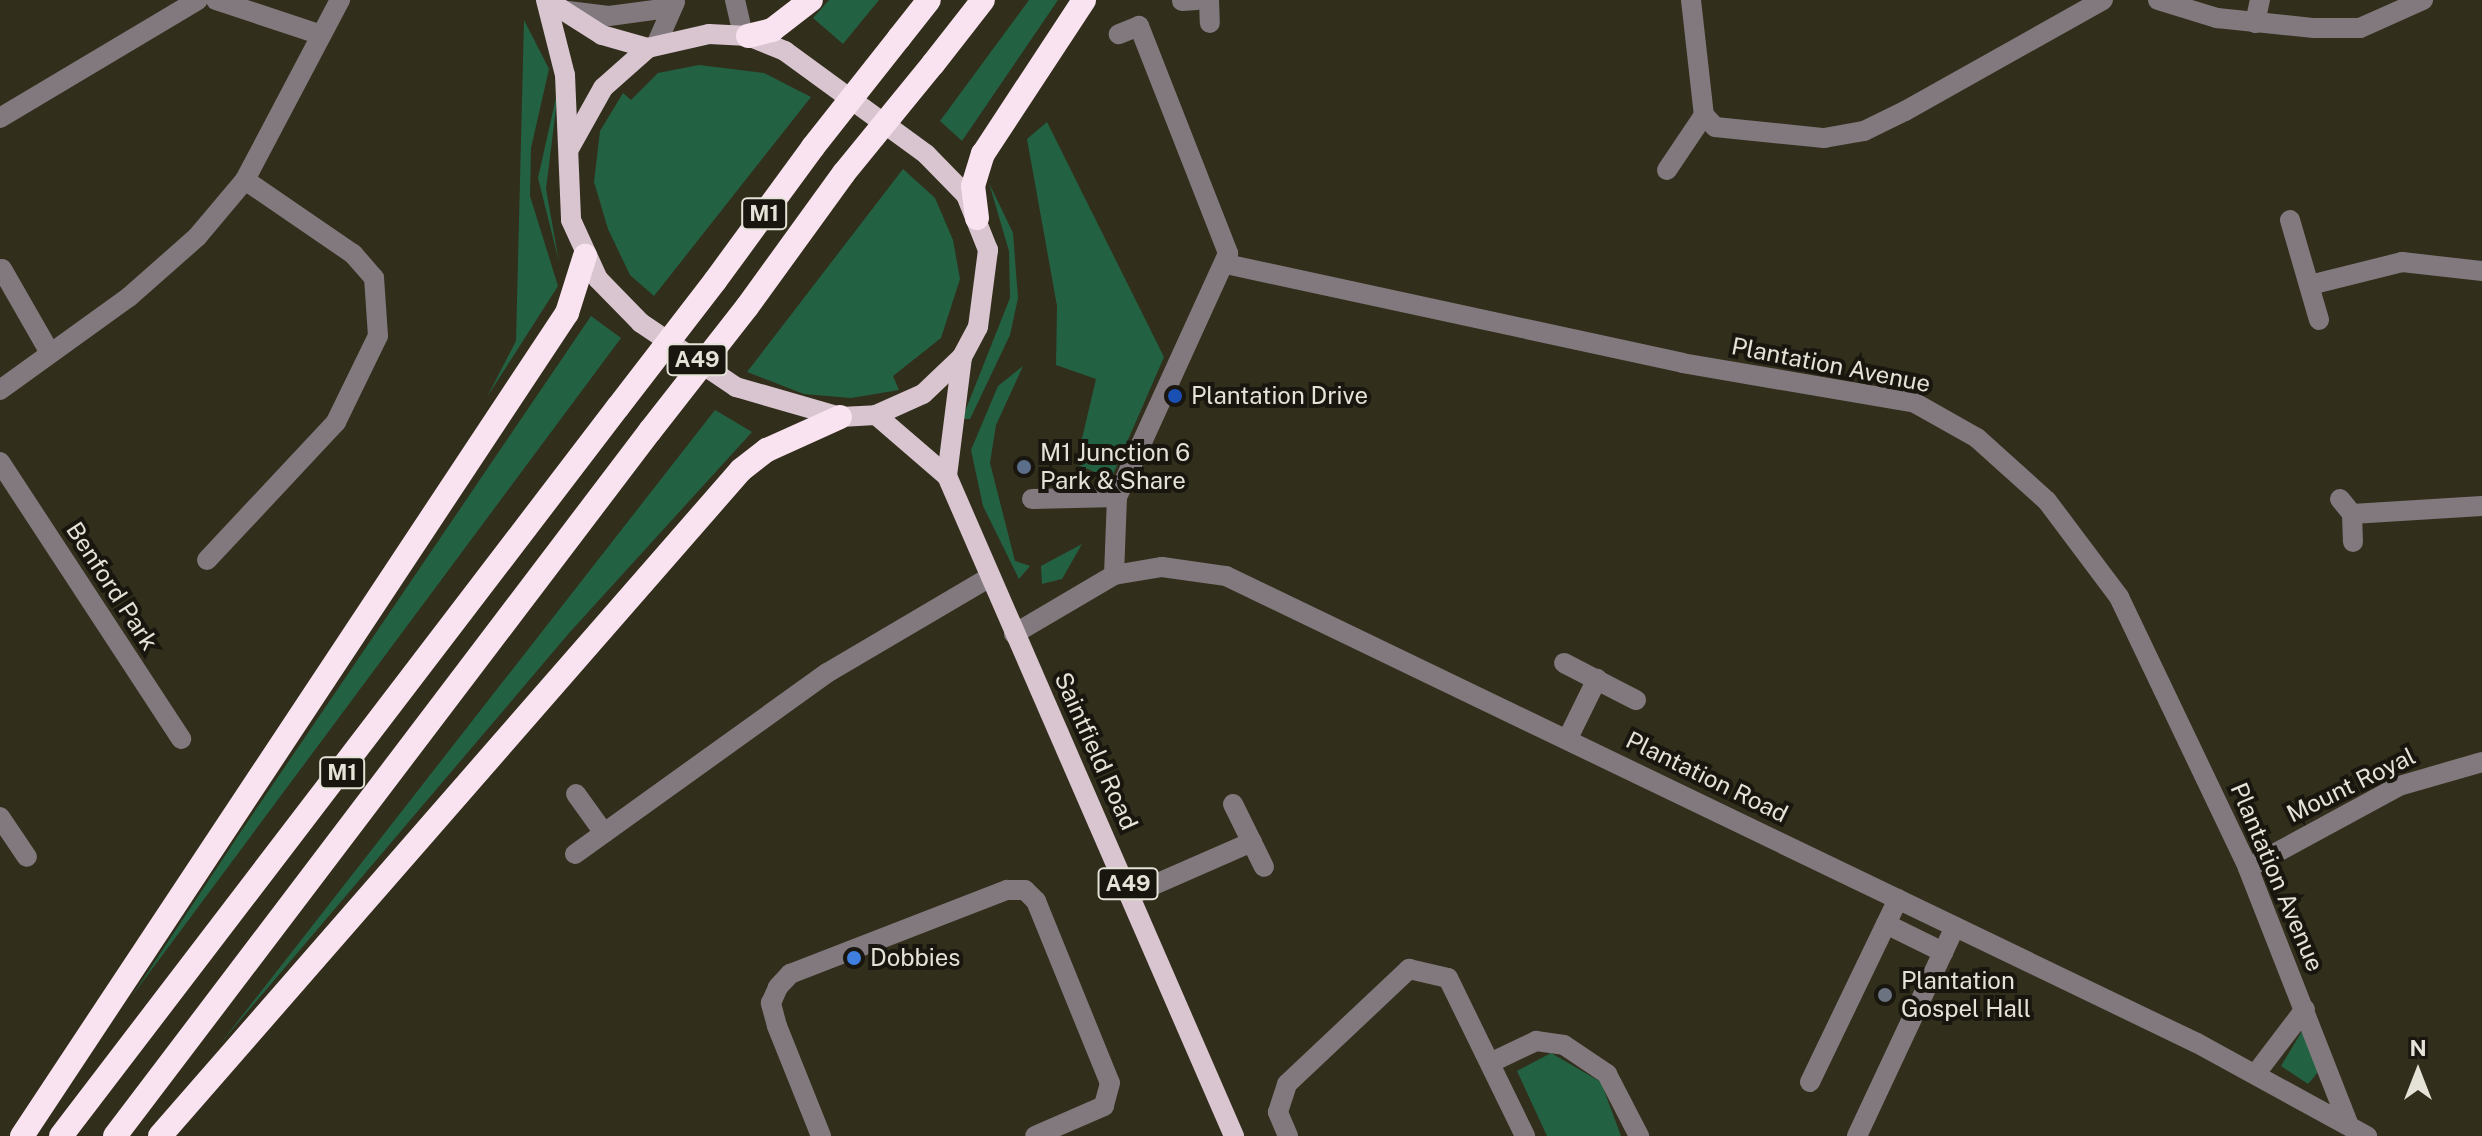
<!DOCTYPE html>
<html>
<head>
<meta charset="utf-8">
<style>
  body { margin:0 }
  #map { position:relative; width:2482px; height:1136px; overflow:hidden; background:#322e1c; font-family:"Public Sans",sans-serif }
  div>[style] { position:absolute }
  .green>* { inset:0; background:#236143 }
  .minor>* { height:20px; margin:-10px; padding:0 10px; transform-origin:10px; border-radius:10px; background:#82797e }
  .major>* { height:20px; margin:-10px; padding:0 10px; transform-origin:10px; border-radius:10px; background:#d8c5d0 }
  .highway>* { height:24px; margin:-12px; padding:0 12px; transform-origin:12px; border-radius:12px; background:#fae3f0 }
  .highway-bridge>* { height:24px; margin:-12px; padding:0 12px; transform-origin:12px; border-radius:12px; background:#fae3f0 }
  .dots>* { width:22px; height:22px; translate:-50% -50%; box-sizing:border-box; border:4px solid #18160e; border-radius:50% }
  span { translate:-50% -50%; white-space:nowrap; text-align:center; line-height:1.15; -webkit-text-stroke:8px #18160e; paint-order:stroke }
  .shield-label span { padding:2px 6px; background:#18160e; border:2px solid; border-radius:6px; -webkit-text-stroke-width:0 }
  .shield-label { font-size:22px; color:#e5e2d7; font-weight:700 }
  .street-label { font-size:24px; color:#e5e2d7 }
  .poi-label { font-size:24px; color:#e5e2d7 }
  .left { translate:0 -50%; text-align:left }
  .north { position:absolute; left:2378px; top:1032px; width:80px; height:80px; -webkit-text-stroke:6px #18160e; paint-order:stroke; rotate:0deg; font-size:22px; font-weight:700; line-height:32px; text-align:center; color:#e5e2d7 }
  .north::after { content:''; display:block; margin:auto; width:28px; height:36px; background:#e5e2d7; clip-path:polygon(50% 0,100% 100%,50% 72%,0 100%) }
</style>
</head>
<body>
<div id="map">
  <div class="green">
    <i style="clip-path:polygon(829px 0,879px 0,843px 44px,813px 18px)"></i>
    <i style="clip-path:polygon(1029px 0,1058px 0,962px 141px,940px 121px)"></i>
    <i style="clip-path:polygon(524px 20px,549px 69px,531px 148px,530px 196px,558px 286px,487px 397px,516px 341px)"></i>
    <i style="clip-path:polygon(699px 65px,764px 73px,811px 97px,654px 296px,630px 275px,608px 229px,594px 182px,600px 131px,623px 93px,631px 100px,658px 73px)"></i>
    <i style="clip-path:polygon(559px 84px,546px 189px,559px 262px,538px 178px)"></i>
    <i style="clip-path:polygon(1047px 122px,1164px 357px,1111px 479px,1076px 464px,1096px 379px,1056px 365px,1057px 306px,1027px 139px)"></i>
    <i style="clip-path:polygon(903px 169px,935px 198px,953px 240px,960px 279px,941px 338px,893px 376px,899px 390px,851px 398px,804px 394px,747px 372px)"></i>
    <i style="clip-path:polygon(989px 183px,1013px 233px,1018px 298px,1010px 335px,970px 419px,962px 419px,1010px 298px,1009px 251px)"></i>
    <i style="clip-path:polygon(591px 316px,621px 338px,132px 996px,242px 830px)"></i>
    <i style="clip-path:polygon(1023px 366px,996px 425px,990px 463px,1015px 561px,1030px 566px,1019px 579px,983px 506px,971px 450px,998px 386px)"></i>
    <i style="clip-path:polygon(715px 410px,752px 432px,570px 632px,220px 1044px)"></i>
    <i style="clip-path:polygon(1082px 544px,1062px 579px,1042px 584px,1041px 566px)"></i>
    <i style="clip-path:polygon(2302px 1031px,2319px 1071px,2308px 1084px,2281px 1066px)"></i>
    <i style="clip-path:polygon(1551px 1053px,1601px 1082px,1621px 1136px,1547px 1136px,1517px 1071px)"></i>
  </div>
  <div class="minor">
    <i style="left:216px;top:0;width:108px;rotate:18.4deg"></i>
    <i style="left:735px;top:0;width:36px;rotate:77deg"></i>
    <i style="left:1209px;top:0;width:23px;rotate:88deg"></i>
    <i style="left:1691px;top:0;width:116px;rotate:83.6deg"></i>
    <i style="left:1704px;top:115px;width:16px;rotate:47deg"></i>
    <i style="left:1715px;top:127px;width:110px;rotate:5.8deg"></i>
    <i style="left:1824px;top:138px;width:41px;rotate:-9.9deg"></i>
    <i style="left:1864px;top:131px;width:46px;rotate:-26deg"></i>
    <i style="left:1905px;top:111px;width:227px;rotate:-29.3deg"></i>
    <i style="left:2158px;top:0;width:62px;rotate:17deg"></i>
    <i style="left:2217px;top:18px;width:98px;rotate:5.9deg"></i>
    <i style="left:2314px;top:28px;width:46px"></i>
    <i style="left:2360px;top:28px;width:69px;rotate:-24deg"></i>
    <i style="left:1182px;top:1px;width:15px;rotate:-4deg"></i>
    <i style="left:560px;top:10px;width:49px;rotate:7deg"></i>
    <i style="left:609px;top:16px;width:61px;rotate:-7.6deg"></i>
    <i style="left:2255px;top:23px;width:24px;rotate:-78deg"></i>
    <i style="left:656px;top:45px;width:47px;rotate:-66.2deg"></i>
    <i style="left:0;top:118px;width:230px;rotate:-30.8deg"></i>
    <i style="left:1667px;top:170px;width:66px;rotate:-56.1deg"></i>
    <i style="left:2290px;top:220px;width:104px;rotate:73.8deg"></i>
    <i style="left:1226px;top:264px;width:467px;rotate:12.2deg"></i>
    <i style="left:1682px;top:363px;width:236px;rotate:9.7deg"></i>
    <i style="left:1915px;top:403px;width:71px;rotate:29.4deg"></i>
    <i style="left:1977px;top:438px;width:94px;rotate:42deg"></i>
    <i style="left:2047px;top:501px;width:120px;rotate:53.1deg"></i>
    <i style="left:2119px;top:597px;width:300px;rotate:64.5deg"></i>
    <i style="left:2248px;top:868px;width:274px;rotate:68.6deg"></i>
    <i style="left:2px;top:269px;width:95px;rotate:60.2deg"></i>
    <i style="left:2310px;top:285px;width:95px;rotate:-14deg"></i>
    <i style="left:2402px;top:262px;width:81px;rotate:6.4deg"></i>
    <i style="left:0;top:390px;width:159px;rotate:-35.8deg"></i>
    <i style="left:129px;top:297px;width:91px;rotate:-41.4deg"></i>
    <i style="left:197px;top:237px;width:75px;rotate:-49.9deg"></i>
    <i style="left:245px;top:180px;width:204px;rotate:-62.2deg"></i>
    <i style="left:0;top:462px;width:331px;rotate:56.8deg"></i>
    <i style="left:1032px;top:499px;width:85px;rotate:-1.3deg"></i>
    <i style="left:2340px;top:499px;width:19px;rotate:51deg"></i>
    <i style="left:2352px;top:514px;width:28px;rotate:88deg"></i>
    <i style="left:2352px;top:514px;width:130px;rotate:-3.5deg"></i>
    <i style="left:207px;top:560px;width:189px;rotate:-46.9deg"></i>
    <i style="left:336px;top:422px;width:96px;rotate:-64deg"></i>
    <i style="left:378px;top:336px;width:58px;rotate:-93.9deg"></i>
    <i style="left:374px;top:278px;width:32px;rotate:-131deg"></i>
    <i style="left:353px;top:254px;width:131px;rotate:-145.6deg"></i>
    <i style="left:1114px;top:575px;width:78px;rotate:-87.8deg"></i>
    <i style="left:1117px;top:497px;width:268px;rotate:-65.5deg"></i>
    <i style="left:1228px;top:253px;width:244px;rotate:-111.4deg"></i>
    <i style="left:1139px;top:26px;width:22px;rotate:158deg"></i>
    <i style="left:1014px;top:634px;width:116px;rotate:-30.5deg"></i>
    <i style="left:1114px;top:575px;width:49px;rotate:-9.5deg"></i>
    <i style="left:1162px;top:567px;width:65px;rotate:8deg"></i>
    <i style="left:1226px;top:576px;width:1077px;rotate:25.69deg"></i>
    <i style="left:2197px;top:1043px;width:194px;rotate:28.7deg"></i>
    <i style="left:1564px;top:663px;width:81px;rotate:27.2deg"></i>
    <i style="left:1568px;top:738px;width:66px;rotate:-63.8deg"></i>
    <i style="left:576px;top:794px;width:48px;rotate:54.3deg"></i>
    <i style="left:1233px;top:804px;width:70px;rotate:63.8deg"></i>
    <i style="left:0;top:817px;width:48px;rotate:56deg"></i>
    <i style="left:575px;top:854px;width:310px;rotate:-35.7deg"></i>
    <i style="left:827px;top:673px;width:187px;rotate:-30.5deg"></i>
    <i style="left:2248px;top:868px;width:172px;rotate:-28.5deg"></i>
    <i style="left:2399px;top:786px;width:86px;rotate:-16.1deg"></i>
    <i style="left:1133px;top:894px;width:130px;rotate:-23.6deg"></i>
    <i style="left:1886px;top:924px;width:64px;rotate:26.2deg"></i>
    <i style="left:1492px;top:1062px;width:49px;rotate:-25.5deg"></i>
    <i style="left:1536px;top:1041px;width:28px;rotate:8deg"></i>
    <i style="left:1564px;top:1045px;width:52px;rotate:34deg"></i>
    <i style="left:1607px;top:1074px;width:70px;rotate:62.7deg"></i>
    <i style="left:2257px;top:1072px;width:79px;rotate:-52.7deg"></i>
    <i style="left:1810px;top:1082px;width:203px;rotate:-64.3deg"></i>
    <i style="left:821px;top:1136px;width:118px;rotate:-111.8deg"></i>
    <i style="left:777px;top:1026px;width:24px;rotate:-105deg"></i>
    <i style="left:771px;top:1003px;width:17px;rotate:-66deg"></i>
    <i style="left:778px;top:987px;width:18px;rotate:-47deg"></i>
    <i style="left:790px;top:974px;width:233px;rotate:-21.2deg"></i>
    <i style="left:1007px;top:890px;width:18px"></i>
    <i style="left:1025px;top:890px;width:16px;rotate:45deg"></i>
    <i style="left:1036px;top:901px;width:196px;rotate:67.9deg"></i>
    <i style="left:1110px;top:1083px;width:24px;rotate:105deg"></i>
    <i style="left:1104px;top:1106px;width:75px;rotate:156.5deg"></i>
    <i style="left:1288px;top:1136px;width:26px;rotate:-113deg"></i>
    <i style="left:1278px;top:1112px;width:29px;rotate:-72deg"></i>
    <i style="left:1287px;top:1084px;width:168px;rotate:-43.3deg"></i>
    <i style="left:1409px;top:969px;width:40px;rotate:13deg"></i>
    <i style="left:1448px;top:978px;width:176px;rotate:64deg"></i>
    <i style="left:1857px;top:1136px;width:231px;rotate:-64.9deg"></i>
  </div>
  <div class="major">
    <i style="left:546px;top:0;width:77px;rotate:75.8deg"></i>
    <i style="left:565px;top:75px;width:145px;rotate:87.6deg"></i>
    <i style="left:571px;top:220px;width:65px;rotate:65.4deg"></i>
    <i style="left:598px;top:279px;width:62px;rotate:45.7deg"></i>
    <i style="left:641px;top:323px;width:115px;rotate:34deg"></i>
    <i style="left:736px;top:387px;width:108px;rotate:16.1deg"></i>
    <i style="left:840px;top:417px;width:36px;rotate:-3deg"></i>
    <i style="left:876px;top:415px;width:51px;rotate:-24.1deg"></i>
    <i style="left:923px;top:394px;width:54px;rotate:-43.5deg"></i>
    <i style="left:962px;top:357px;width:34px;rotate:-62deg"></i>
    <i style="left:978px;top:327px;width:78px;rotate:-82.6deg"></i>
    <i style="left:988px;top:250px;width:59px;rotate:-111.8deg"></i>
    <i style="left:966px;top:195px;width:57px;rotate:-134.3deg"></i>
    <i style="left:926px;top:154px;width:175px;rotate:-143.9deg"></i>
    <i style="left:785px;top:51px;width:40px;rotate:-158deg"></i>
    <i style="left:748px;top:36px;width:39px;rotate:-177deg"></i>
    <i style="left:709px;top:34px;width:63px;rotate:167.1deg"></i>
    <i style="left:648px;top:48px;width:60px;rotate:138.4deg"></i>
    <i style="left:603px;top:88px;width:68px;rotate:119.2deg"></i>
    <i style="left:547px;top:0;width:65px;rotate:32.5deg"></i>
    <i style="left:602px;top:35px;width:48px;rotate:15.8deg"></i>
    <i style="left:962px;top:357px;width:120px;rotate:97.2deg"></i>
    <i style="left:947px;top:476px;width:720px;rotate:66.5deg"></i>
    <i style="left:876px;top:415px;width:94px;rotate:40.7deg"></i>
  </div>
  <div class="highway">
    <i style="left:748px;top:36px;width:25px;rotate:-14deg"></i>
    <i style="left:772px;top:30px;width:49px;rotate:-37.6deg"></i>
    <i style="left:899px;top:38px;width:48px;rotate:-51.7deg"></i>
    <i style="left:933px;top:64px;width:81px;rotate:-52deg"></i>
    <i style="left:977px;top:218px;width:32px;rotate:-97deg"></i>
    <i style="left:973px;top:186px;width:34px;rotate:-73deg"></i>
    <i style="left:983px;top:154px;width:184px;rotate:-56.7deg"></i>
    <i style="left:715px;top:281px;width:166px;rotate:-53.8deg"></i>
    <i style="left:747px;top:307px;width:165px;rotate:-54.1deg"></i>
    <i style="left:22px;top:1136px;width:987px;rotate:-56.49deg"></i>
    <i style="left:567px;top:313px;width:60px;rotate:-72.5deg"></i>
    <i style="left:61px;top:1136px;width:917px;rotate:-52.62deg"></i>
    <i style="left:115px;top:1136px;width:885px;rotate:-52.81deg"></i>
    <i style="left:160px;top:1136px;width:884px;rotate:-48.9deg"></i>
    <i style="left:741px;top:470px;width:33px;rotate:-38deg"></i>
    <i style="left:767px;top:450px;width:80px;rotate:-24.3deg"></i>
  </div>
  <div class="highway-bridge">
    <i style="left:813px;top:147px;width:139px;rotate:-51.7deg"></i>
    <i style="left:844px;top:173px;width:141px;rotate:-50.8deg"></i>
    <i style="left:618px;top:407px;width:159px;rotate:-52.4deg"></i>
    <i style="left:650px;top:431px;width:157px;rotate:-52deg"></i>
  </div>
  <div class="dots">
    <i style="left:1175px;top:396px;background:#1a4fb4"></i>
    <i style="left:1024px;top:467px;background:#5c6f8a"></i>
    <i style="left:854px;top:958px;background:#3f7fe0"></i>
    <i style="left:1885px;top:995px;background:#6b7280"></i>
  </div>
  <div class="shield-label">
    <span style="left:764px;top:214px">M1</span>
    <span style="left:697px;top:360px">A49</span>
    <span style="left:342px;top:773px">M1</span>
    <span style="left:1128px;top:884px">A49</span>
  </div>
  <div class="street-label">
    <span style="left:1831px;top:365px;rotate:11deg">Plantation Avenue</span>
    <span style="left:112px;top:586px;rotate:57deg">Benford Park</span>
    <span style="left:1096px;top:751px;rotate:66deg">Saintfield Road</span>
    <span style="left:1707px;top:777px;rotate:26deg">Plantation Road</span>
    <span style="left:2351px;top:785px;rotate:-26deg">Mount Royal</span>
    <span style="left:2277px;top:877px;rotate:67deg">Plantation Avenue</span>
  </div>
  <div class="poi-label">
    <span class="left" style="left:1191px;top:396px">Plantation Drive</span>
    <span class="left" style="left:1040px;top:467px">M1 Junction 6<br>Park &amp; Share</span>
    <span class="left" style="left:870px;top:958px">Dobbies</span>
    <span class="left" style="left:1901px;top:995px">Plantation<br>Gospel Hall</span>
  </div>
  <div class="north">N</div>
</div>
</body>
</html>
